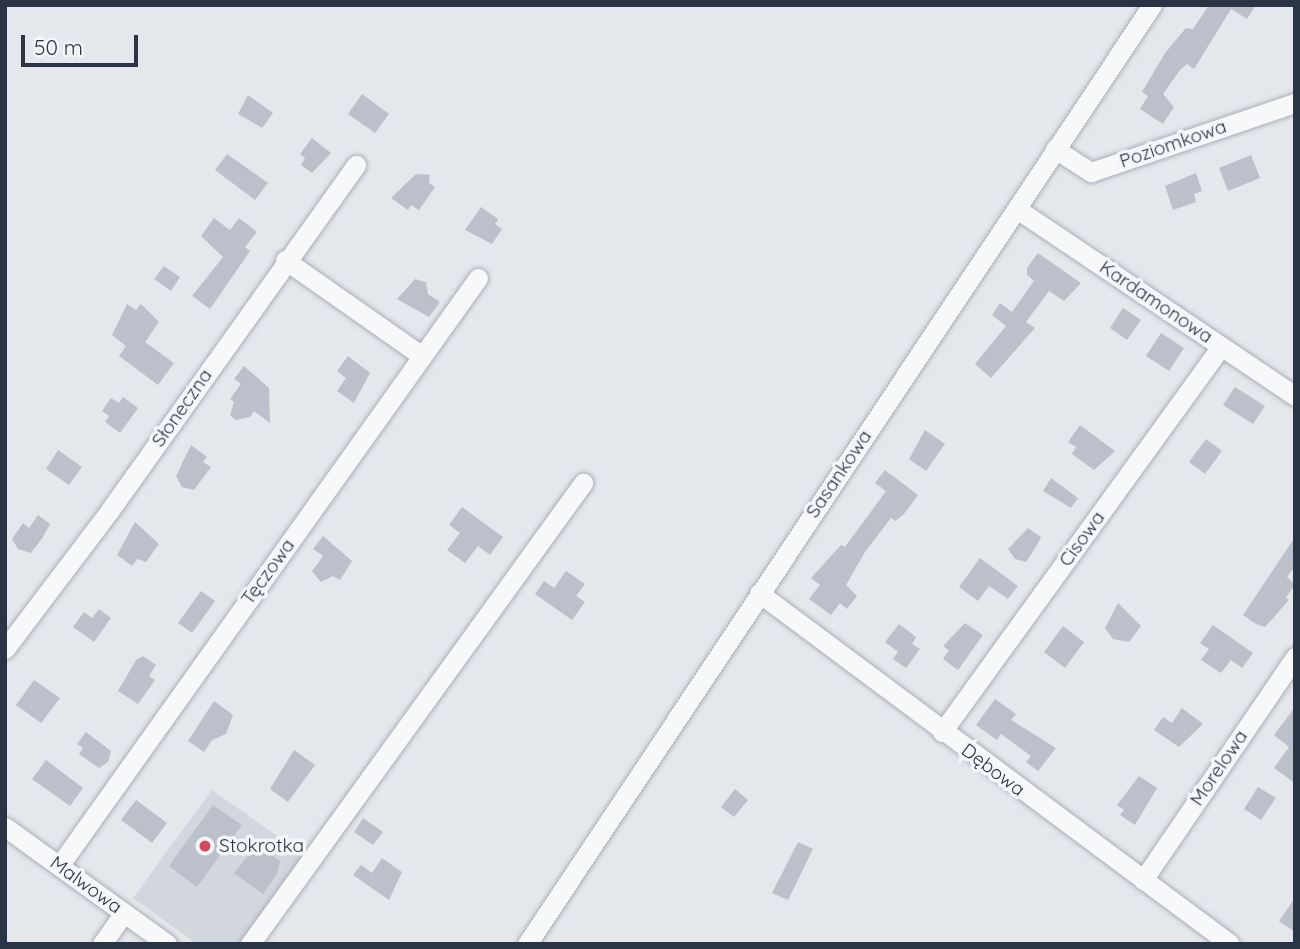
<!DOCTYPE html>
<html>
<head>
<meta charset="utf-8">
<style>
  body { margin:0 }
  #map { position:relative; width:1300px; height:949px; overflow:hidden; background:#e4e7ec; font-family:Quicksand,sans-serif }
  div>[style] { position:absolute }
  .built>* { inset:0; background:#d2d6de }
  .building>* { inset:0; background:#bbc0ca }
  .roads { filter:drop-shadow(0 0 2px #a9aeb7) drop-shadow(0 0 2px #a9aeb7) }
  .minor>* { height:19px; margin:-9.5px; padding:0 9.5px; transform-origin:9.5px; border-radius:9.5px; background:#f7f8fa }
  .dots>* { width:19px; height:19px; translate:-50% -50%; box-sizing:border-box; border:4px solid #f4f6f9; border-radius:50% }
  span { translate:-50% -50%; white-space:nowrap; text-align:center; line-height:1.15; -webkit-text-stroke:7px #f4f6f9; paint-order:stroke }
  .street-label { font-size:19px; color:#2b3445 }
  .poi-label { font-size:19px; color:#2b3445 }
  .left { translate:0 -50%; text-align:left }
  .frame { position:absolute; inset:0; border:7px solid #2b3445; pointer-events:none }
  .scale { position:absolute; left:21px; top:35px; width:117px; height:32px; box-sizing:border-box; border:4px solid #2b3445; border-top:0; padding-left:9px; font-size:21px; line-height:24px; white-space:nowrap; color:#2b3445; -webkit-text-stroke:5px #f4f6f9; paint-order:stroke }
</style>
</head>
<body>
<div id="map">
  <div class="built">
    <i style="clip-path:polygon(212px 790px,304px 855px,241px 944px,197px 944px,133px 898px)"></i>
  </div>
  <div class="building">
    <i style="clip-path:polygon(1209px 5px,1256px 5px,1247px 19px,1231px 9px,1194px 69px,1187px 64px,1180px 70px,1163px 94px,1174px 107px,1163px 124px,1140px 109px,1148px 96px,1142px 92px,1165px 53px,1186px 28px,1193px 29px)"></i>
    <i style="clip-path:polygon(362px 94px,389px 114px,375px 133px,348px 114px)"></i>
    <i style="clip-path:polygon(248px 95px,273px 113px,262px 128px,238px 114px)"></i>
    <i style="clip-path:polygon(312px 138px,331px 153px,312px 173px,301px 165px,305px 158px,300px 154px)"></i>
    <i style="clip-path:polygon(227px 154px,268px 183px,255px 200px,215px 170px)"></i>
    <i style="clip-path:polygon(1251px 155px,1260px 178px,1228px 191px,1219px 168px)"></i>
    <i style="clip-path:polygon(1196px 173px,1202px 191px,1194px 194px,1196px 202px,1173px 210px,1165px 186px)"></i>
    <i style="clip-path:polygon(416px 174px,430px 175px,429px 183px,435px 187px,419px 210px,411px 205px,408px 210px,391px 198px)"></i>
    <i style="clip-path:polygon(481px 207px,498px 219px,495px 224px,502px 229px,492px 244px,465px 230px)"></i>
    <i style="clip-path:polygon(214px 218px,230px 230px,239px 218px,257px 232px,245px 247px,250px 251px,210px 309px,192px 296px,223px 257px,201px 236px)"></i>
    <i style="clip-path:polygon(1038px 253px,1081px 283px,1064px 301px,1049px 291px,1026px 322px,1035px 328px,991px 378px,975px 364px,1006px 326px,992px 315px,1000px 303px,1012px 312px,1034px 281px,1027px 275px,1027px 268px)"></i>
    <i style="clip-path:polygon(164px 266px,180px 277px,171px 291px,154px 279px)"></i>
    <i style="clip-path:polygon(415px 279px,426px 282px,428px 294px,440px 302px,429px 317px,397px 299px)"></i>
    <i style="clip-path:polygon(127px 304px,136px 310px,141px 304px,159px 322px,145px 342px,174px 363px,158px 385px,119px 356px,126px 346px,112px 335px)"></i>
    <i style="clip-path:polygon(1123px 308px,1141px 320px,1127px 340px,1110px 328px)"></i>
    <i style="clip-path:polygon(1161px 333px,1184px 348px,1169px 371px,1146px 356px)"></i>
    <i style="clip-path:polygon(348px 356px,370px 373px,354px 403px,337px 391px,346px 378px,337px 371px)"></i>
    <i style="clip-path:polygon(244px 366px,269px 388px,270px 423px,254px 411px,250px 417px,236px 420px,230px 415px,234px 402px,230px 399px,241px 384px,234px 379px)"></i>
    <i style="clip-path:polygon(1235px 387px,1265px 406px,1253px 424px,1223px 405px)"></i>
    <i style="clip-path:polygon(123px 397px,138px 408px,120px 433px,105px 422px,109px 416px,102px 411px,111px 398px,119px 403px)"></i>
    <i style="clip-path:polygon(1080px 425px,1115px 451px,1094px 470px,1072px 454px,1076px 447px,1068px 442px)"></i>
    <i style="clip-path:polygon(925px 430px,945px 444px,926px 471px,909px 459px)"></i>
    <i style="clip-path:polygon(1206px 439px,1222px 451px,1205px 474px,1189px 462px)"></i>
    <i style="clip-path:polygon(191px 445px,207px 457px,203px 462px,211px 467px,194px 490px,182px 487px,176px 476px)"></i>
    <i style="clip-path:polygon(58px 450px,82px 467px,69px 485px,46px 469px)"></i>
    <i style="clip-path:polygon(885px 470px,918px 495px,904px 514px,895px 521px,891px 518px,865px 552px,846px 585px,857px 596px,847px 609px,840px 603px,831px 615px,809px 599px,820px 585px,811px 578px,841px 545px,845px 547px,886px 491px,875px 483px)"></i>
    <i style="clip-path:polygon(1051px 478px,1078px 498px,1071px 508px,1043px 491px)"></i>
    <i style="clip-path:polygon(462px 507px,503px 537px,490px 555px,478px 546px,465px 563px,447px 550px,460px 533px,449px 525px)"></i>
    <i style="clip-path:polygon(38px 515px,50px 524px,43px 537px,31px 553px,18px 549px,12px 539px,23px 523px,29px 528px)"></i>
    <i style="clip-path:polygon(135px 522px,159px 544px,146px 562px,137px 559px,132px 566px,117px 555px)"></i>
    <i style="clip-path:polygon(1028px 528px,1041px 537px,1037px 545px,1026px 562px,1015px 559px,1008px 549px)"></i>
    <i style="clip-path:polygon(323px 536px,352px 561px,340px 580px,333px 576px,321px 582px,312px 571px,323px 556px,313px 549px)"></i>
    <i style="clip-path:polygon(1295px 537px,1295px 566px,1287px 577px,1295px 584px,1286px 598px,1289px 600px,1265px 627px,1256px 624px,1243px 615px)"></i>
    <i style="clip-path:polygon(980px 558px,1018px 586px,1008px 599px,989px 586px,978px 601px,959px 587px)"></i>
    <i style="clip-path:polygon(566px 571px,585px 584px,576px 596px,585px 602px,572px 620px,535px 594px,544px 581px,554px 588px)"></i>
    <i style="clip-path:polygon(201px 591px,215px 601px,192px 633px,178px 623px)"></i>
    <i style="clip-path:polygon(1118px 603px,1141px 626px,1129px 642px,1113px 639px,1105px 628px)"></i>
    <i style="clip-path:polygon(99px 609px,111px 618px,94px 642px,73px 627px,84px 612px,92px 618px)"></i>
    <i style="clip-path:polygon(965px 623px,983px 635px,958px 670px,943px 659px,949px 650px,943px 646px)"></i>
    <i style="clip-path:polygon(899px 624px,916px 637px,912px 644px,920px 649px,906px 668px,893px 659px,898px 652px,885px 642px)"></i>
    <i style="clip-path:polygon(1213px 625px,1253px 653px,1242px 668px,1231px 660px,1221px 673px,1201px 660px,1209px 649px,1200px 643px)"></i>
    <i style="clip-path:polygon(1063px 626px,1084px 642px,1065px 668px,1044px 652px)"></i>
    <i style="clip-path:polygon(143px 656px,156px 665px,149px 676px,155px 680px,138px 704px,118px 691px,136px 660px)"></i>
    <i style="clip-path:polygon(34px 680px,60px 698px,41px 723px,16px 705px)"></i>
    <i style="clip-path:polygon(995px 699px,1016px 714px,1011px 720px,1056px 748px,1038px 771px,1026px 762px,1031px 756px,1001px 734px,997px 740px,976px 725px)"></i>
    <i style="clip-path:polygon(214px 701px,233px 715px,226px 734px,212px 740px,204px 752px,188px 741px)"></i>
    <i style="clip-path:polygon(1295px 707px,1295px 783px,1274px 768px,1289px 747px,1274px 735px)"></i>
    <i style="clip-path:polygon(1182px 708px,1203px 724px,1179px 747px,1154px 730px,1163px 717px,1172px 723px)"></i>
    <i style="clip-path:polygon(86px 732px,111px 751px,108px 762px,99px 768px,79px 754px,83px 748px,77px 744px)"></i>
    <i style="clip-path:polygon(294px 750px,315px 765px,288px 802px,270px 789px)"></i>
    <i style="clip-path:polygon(46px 760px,83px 788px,70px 806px,32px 779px)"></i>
    <i style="clip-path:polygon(1139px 776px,1157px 788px,1135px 825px,1120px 815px,1124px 810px,1117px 805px)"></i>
    <i style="clip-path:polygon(1258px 787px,1276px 798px,1261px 820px,1244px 809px)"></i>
    <i style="clip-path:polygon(735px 789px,748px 800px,734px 817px,721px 807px)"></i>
    <i style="clip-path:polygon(136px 800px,167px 823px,152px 843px,121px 820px)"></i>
    <i style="clip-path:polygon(213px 805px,242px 825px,197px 887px,169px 866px)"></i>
    <i style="clip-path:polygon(363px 818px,383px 832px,373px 845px,354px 832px)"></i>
    <i style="clip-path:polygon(798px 842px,813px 849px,788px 900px,772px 893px)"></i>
    <i style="clip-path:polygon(263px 849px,280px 861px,277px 874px,263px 894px,234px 873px,251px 852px,257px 857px)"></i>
    <i style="clip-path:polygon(382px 858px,402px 872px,389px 900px,353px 875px,361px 865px,372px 873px)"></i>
    <i style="clip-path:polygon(1295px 898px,1295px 932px,1279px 921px)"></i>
  </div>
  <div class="roads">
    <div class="minor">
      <i style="left:1055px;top:149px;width:43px;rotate:32.6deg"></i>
      <i style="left:1091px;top:172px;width:215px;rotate:-18.7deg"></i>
      <i style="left:1017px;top:209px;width:335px;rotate:33.9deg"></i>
      <i style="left:285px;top:260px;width:167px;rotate:35deg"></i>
      <i style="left:759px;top:593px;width:587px;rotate:36.69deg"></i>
      <i style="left:5px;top:649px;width:174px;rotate:-52.9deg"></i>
      <i style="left:110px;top:510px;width:424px;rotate:-54.5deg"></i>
      <i style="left:942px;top:732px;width:476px;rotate:-54.1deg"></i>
      <i style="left:5px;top:827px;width:200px;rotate:35.8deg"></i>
      <i style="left:59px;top:866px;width:722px;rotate:-54.53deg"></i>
      <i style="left:1143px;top:880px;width:270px;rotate:-55.7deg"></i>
      <i style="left:102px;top:944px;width:38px;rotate:-55deg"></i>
      <i style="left:250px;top:944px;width:569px;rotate:-54.16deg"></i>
      <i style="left:527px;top:944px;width:1128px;rotate:-56.35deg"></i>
    </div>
  </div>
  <div class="dots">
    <i style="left:205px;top:846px;background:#d1495b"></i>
  </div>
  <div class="street-label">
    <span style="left:1173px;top:144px;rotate:-19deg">Poziomkowa</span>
    <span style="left:1156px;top:302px;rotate:34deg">Kardamonowa</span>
    <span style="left:182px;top:408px;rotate:-55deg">Słoneczna</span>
    <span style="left:839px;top:474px;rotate:-56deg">Sasankowa</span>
    <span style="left:1082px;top:539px;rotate:-54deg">Cisowa</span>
    <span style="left:268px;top:572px;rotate:-54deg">Tęczowa</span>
    <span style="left:1219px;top:768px;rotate:-56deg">Morelowa</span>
    <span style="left:993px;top:770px;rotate:37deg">Dębowa</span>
    <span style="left:86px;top:885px;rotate:36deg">Malwowa</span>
  </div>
  <div class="poi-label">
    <span class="left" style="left:219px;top:846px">Stokrotka</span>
  </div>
  <div class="frame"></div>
  <div class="scale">50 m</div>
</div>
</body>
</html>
